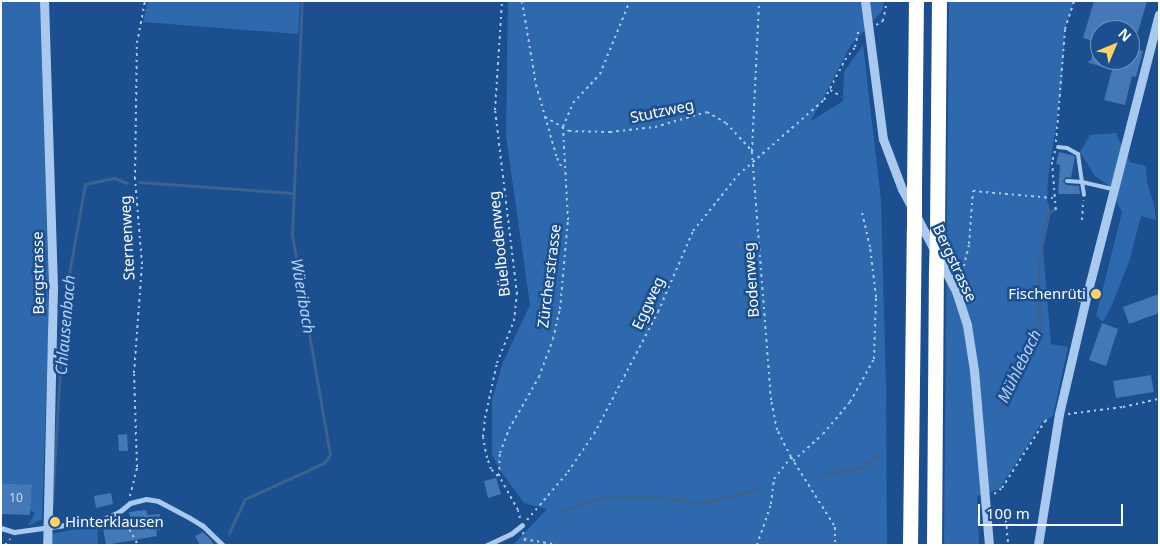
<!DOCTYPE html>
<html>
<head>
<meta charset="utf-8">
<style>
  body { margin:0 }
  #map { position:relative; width:1160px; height:546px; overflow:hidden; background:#1b4f8f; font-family:"Noto Sans",sans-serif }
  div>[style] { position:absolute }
  .green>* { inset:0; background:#2e69ad }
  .stream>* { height:3px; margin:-1.5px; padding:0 1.5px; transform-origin:1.5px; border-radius:1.5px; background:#3c6290 }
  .building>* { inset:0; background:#4478b7 }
  .path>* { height:2px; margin-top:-1px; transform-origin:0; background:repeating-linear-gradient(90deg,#a9c9ee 0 2.5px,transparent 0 6.5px) }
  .service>* { height:4px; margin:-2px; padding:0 2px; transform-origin:2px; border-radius:2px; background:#a9c9ee }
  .minor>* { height:5px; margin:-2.5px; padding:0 2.5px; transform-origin:2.5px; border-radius:2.5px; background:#a9c9ee }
  .tertiary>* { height:9px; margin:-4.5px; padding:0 4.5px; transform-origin:4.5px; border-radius:4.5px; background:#a9c9ee }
  .motorway>* { height:15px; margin:-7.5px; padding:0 7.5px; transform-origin:7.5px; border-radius:7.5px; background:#fff }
  .motorway-bridge>* { height:15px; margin:-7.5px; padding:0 7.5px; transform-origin:7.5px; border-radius:7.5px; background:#fff }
  .dots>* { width:14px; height:14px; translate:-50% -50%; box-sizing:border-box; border:2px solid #1b4f8f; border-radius:50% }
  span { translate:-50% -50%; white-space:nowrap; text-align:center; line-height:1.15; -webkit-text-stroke:5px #1b4f8f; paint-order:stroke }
  .number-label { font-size:12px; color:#d0dded }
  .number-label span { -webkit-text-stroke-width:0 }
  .street-label { font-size:15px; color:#fff }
  .poi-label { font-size:15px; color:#fff }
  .right { translate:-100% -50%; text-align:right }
  .left { translate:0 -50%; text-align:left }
  .water-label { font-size:16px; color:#b5d3f5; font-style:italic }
  .frame { position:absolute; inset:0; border:2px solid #fff; pointer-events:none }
  .north { position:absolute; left:1090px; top:20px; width:50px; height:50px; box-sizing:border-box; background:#1b4f8f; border:1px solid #7695bc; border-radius:50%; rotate:45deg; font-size:14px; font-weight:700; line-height:20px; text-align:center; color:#fff }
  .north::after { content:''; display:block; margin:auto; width:18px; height:22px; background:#ffd166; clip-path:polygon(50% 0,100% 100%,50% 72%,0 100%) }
  .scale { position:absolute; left:978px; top:504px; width:145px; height:22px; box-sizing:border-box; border:2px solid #fff; border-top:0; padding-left:6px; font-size:15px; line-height:18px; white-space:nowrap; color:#fff; -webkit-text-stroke:4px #1b4f8f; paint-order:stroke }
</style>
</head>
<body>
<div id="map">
  <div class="green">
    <i style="clip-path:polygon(1px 1px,40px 1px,48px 262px,48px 347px,42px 519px,28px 526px,35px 513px,30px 510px,32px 485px,1px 483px)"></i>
    <i style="clip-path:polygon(148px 1px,300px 1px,298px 34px,143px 22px)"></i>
    <i style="clip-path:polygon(508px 1px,884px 1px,883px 10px,851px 45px,811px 121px,843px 101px,844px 72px,863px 45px,881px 200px,886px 386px,887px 545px,513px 545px,547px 509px,524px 503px,500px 470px,492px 454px,492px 400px,503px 362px,530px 305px,506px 136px)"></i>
    <i style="clip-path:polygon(949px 1px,1074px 1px,1065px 30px,1061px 93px,1048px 178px,1047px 201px,1051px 212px,1043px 248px,1051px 344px,1068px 347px,1053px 416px,1043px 421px,999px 489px,977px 496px,979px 545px,944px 545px)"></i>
    <i style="clip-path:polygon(1116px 133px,1130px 162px,1146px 166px,1147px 182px,1154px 205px,1156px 220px,1141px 216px,1129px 262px,1111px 307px,1103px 322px,1096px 316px,1122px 212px,1108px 185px,1095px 176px,1080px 152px,1090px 135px)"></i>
    <i style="clip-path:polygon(97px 525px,98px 545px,51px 545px,51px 534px)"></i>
  </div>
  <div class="stream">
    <i style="left:139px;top:182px;width:155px;rotate:4.1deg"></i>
    <i style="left:998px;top:410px;width:92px;rotate:-62.9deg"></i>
    <i style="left:1040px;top:328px;width:58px;rotate:-92deg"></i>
    <i style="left:1038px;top:270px;width:58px;rotate:-81deg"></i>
    <i style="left:1047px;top:213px;width:10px;rotate:-29deg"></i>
    <i style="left:821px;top:475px;width:40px;rotate:-10deg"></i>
    <i style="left:860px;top:468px;width:24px;rotate:-35deg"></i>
    <i style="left:52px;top:504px;width:202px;rotate:-86.6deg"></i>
    <i style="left:64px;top:302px;width:120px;rotate:-79.9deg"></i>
    <i style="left:85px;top:184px;width:30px;rotate:-12deg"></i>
    <i style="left:114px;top:178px;width:14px;rotate:21deg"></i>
    <i style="left:561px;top:512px;width:40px;rotate:-20.2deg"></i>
    <i style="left:599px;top:498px;width:66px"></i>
    <i style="left:665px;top:498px;width:36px;rotate:8deg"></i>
    <i style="left:701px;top:503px;width:61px;rotate:-13.3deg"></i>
    <i style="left:229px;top:533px;width:38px;rotate:-65deg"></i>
    <i style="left:245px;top:499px;width:87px;rotate:-24.5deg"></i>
    <i style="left:324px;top:463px;width:10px;rotate:-53deg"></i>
    <i style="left:330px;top:455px;width:223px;rotate:-99.8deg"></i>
    <i style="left:292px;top:235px;width:234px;rotate:-87.6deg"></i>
  </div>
  <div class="building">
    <i style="clip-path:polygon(1094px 1px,1147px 1px,1138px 32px,1118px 26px,1107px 25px,1106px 30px,1100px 30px,1100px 60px,1130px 60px,1130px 48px,1143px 51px,1136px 77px,1132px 76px,1125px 105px,1104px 100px,1112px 70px,1087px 62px,1091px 60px,1096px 42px,1083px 38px)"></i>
    <i style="clip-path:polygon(1059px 152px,1075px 156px,1071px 178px,1066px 177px,1063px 181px,1066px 185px,1079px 186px,1080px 194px,1058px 194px,1060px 165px,1056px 164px)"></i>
    <i style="clip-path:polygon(1159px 294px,1159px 313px,1129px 324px,1123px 307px)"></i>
    <i style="clip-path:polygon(1102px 323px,1118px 329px,1106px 366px,1089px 360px)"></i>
    <i style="clip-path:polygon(1151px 375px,1154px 392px,1116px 398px,1113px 381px)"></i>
    <i style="clip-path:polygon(127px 434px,128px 451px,119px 451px,118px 435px)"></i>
    <i style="clip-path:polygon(496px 478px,501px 494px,488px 498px,484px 481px)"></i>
    <i style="clip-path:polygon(1px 483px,32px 485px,30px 515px,1px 514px)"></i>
    <i style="clip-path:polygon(111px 493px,113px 504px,96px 508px,94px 496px)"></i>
    <i style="clip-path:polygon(146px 510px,147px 515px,160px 514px,161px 529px,156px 531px,157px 536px,106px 545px,103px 528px,131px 522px,129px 512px)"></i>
    <i style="clip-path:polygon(203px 532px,211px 540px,214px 545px,200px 545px,195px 536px)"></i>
  </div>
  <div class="path">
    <i style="left:522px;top:1px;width:85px;rotate:80.5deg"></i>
    <i style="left:536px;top:85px;width:76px;rotate:74deg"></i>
    <i style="left:557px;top:158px;width:13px;rotate:63deg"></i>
    <i style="left:876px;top:25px;width:8px;rotate:-30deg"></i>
    <i style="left:883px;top:21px;width:20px;rotate:-79deg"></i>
    <i style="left:830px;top:90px;width:13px;rotate:29deg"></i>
    <i style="left:545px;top:117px;width:28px;rotate:30deg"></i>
    <i style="left:569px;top:131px;width:41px;rotate:1.4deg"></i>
    <i style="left:610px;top:132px;width:45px;rotate:-6.3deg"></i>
    <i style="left:655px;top:127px;width:54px;rotate:-16.1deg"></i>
    <i style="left:707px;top:112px;width:22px;rotate:30deg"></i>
    <i style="left:726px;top:123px;width:38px;rotate:47deg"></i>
    <i style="left:1056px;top:142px;width:113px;rotate:-85.4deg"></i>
    <i style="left:1065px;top:29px;width:29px;rotate:-72deg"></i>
    <i style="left:1055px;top:151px;width:11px;rotate:105deg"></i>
    <i style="left:1052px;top:162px;width:51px;rotate:85.5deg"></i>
    <i style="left:1082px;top:220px;width:20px;rotate:-87deg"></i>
    <i style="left:961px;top:279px;width:36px;rotate:-77deg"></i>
    <i style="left:969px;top:244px;width:53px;rotate:-85.7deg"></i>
    <i style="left:973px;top:191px;width:80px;rotate:5deg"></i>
    <i style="left:1068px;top:414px;width:55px;rotate:-7.3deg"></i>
    <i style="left:1123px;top:407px;width:37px;rotate:-13deg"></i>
    <i style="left:791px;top:457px;width:83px;rotate:57.8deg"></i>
    <i style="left:835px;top:527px;width:18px;rotate:90deg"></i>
    <i style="left:793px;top:461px;width:40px;rotate:-42deg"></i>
    <i style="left:823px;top:434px;width:42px;rotate:-49.8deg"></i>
    <i style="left:850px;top:402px;width:49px;rotate:-60.8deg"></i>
    <i style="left:874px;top:359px;width:62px;rotate:-88.2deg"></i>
    <i style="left:876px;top:297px;width:50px;rotate:-96.8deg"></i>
    <i style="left:870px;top:247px;width:39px;rotate:-103deg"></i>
    <i style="left:498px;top:476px;width:10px;rotate:-135deg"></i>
    <i style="left:491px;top:469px;width:12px;rotate:-110deg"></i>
    <i style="left:487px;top:458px;width:21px;rotate:-101deg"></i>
    <i style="left:483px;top:437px;width:19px;rotate:-84deg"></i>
    <i style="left:485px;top:418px;width:56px;rotate:-77.7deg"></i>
    <i style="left:497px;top:363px;width:45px;rotate:-68deg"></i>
    <i style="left:514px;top:321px;width:27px;rotate:-84deg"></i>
    <i style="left:517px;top:294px;width:185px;rotate:-96.8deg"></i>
    <i style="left:495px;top:110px;width:109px;rotate:-86.3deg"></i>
    <i style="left:994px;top:494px;width:10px;rotate:-37deg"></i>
    <i style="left:1002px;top:488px;width:80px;rotate:-57.3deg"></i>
    <i style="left:1045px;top:421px;width:5px;rotate:-22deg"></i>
    <i style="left:130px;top:496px;width:30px;rotate:-76deg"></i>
    <i style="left:137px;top:467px;width:94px;rotate:-91.8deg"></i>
    <i style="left:134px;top:373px;width:109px;rotate:-85.8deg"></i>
    <i style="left:142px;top:264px;width:85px;rotate:-94.7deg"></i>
    <i style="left:135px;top:179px;width:136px;rotate:-89.2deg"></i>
    <i style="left:137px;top:43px;width:43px;rotate:-79.2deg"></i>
    <i style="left:123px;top:518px;width:31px;rotate:61deg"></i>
    <i style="left:520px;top:518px;width:8px;rotate:-104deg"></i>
    <i style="left:518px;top:510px;width:39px;rotate:-119deg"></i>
    <i style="left:499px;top:476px;width:23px;rotate:-88deg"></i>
    <i style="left:500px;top:453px;width:26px;rotate:-69deg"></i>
    <i style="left:509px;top:429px;width:60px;rotate:-60deg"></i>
    <i style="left:539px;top:377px;width:40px;rotate:-69.8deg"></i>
    <i style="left:553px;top:339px;width:31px;rotate:-77deg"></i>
    <i style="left:560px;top:309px;width:89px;rotate:-84.9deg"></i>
    <i style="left:568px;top:220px;width:93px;rotate:-93.1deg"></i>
    <i style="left:563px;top:127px;width:26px;rotate:-67deg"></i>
    <i style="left:573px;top:103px;width:40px;rotate:-47deg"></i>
    <i style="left:600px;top:74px;width:79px;rotate:-67.7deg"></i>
    <i style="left:527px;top:520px;width:63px;rotate:-49.5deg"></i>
    <i style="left:568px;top:472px;width:46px;rotate:-55.6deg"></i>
    <i style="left:594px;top:434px;width:138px;rotate:-62.3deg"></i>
    <i style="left:658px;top:312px;width:88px;rotate:-66.6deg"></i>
    <i style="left:693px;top:231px;width:72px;rotate:-51.2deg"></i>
    <i style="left:738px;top:175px;width:114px;rotate:-41.1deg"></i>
    <i style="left:824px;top:100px;width:45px;rotate:-62.3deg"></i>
    <i style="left:845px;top:60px;width:16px;rotate:-52deg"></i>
    <i style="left:855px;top:47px;width:19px;rotate:-78deg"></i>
    <i style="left:1006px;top:520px;width:25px;rotate:85deg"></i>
    <i style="left:523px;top:532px;width:13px;rotate:77deg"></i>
    <i style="left:524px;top:539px;width:36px;rotate:10deg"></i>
    <i style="left:5px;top:545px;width:8px;rotate:-50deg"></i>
    <i style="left:757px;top:545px;width:43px;rotate:-71.1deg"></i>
    <i style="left:771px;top:504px;width:25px;rotate:-83deg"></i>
    <i style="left:774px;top:479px;width:28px;rotate:-52deg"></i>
    <i style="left:791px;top:457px;width:30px;rotate:-117deg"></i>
    <i style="left:777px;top:430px;width:31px;rotate:-101deg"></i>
    <i style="left:771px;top:400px;width:250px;rotate:-94.4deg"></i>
    <i style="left:752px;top:151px;width:150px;rotate:-87.3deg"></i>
  </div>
  <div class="service">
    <i style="left:1058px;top:147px;width:9px;rotate:6deg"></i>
    <i style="left:1067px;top:148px;width:13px;rotate:29deg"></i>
    <i style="left:1078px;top:154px;width:28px;rotate:82deg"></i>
    <i style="left:1082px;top:182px;width:32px;rotate:13deg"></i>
    <i style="left:1067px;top:181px;width:15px;rotate:4deg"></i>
    <i style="left:1082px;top:182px;width:13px;rotate:81deg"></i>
    <i style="left:1069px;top:295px;width:17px;rotate:24deg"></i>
  </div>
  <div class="minor">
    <i style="left:1px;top:528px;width:14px;rotate:17deg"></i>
    <i style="left:14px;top:532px;width:88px;rotate:-7.9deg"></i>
    <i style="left:101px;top:520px;width:20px;rotate:-24deg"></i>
    <i style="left:119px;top:512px;width:14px;rotate:-39deg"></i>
    <i style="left:130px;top:503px;width:16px;rotate:-14deg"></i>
    <i style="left:146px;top:499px;width:12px;rotate:9deg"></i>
    <i style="left:158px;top:501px;width:36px;rotate:28deg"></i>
    <i style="left:190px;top:518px;width:15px;rotate:32deg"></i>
    <i style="left:203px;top:526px;width:28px;rotate:44deg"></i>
    <i style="left:487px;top:545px;width:26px;rotate:-25deg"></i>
    <i style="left:511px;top:534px;width:14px;rotate:-39deg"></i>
  </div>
  <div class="tertiary">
    <i style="left:44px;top:1px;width:288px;rotate:88.2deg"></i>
    <i style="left:53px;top:289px;width:256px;rotate:91.3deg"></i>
    <i style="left:865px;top:1px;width:139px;rotate:82.6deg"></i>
    <i style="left:883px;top:139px;width:53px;rotate:69.2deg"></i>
    <i style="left:902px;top:189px;width:115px;rotate:62.1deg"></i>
    <i style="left:956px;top:291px;width:36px;rotate:72deg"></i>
    <i style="left:967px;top:325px;width:46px;rotate:81.2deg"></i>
    <i style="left:974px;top:370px;width:176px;rotate:85.1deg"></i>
    <i style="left:1038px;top:545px;width:133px;rotate:-80.9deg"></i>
    <i style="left:1059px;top:414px;width:115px;rotate:-76.9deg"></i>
    <i style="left:1085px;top:302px;width:297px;rotate:-75.6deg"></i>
  </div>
  <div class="motorway">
    <i style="left:914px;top:189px;width:188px;rotate:-89.4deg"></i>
    <i style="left:937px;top:230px;width:229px;rotate:-89.5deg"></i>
    <i style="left:910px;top:545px;width:315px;rotate:-89.3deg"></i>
    <i style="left:934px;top:545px;width:274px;rotate:-89.6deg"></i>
  </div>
  <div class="motorway-bridge">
    <i style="left:914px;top:230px;width:41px;rotate:-90deg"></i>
    <i style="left:936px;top:271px;width:41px;rotate:-88.6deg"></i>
  </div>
  <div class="dots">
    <i style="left:1096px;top:294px;background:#ffd166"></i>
    <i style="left:55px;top:522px;background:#ffd166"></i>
  </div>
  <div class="number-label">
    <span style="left:16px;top:498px">10</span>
  </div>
  <div class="street-label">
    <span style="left:662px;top:111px;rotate:-12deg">Stutzweg</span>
    <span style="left:127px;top:238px;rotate:-93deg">Sternenweg</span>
    <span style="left:499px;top:244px;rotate:-96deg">Büelbodenweg</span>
    <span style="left:955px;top:263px;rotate:65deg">Bergstrasse</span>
    <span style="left:38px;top:273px;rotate:-91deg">Bergstrasse</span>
    <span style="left:549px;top:276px;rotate:-83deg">Zürcherstrasse</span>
    <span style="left:751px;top:280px;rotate:-94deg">Bodenweg</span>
    <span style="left:648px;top:303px;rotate:-65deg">Eggweg</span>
  </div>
  <div class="poi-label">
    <span class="right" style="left:1086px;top:294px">Fischenrüti</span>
    <span class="left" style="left:65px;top:522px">Hinterklausen</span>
  </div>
  <div class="water-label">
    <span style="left:303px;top:296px;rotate:80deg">Wüeribach</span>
    <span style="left:65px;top:325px;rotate:-85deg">Chlausenbach</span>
    <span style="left:1019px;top:366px;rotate:-64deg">Mühlebach</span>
  </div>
  <div class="frame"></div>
  <div class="north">N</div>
  <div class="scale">100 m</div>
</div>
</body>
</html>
